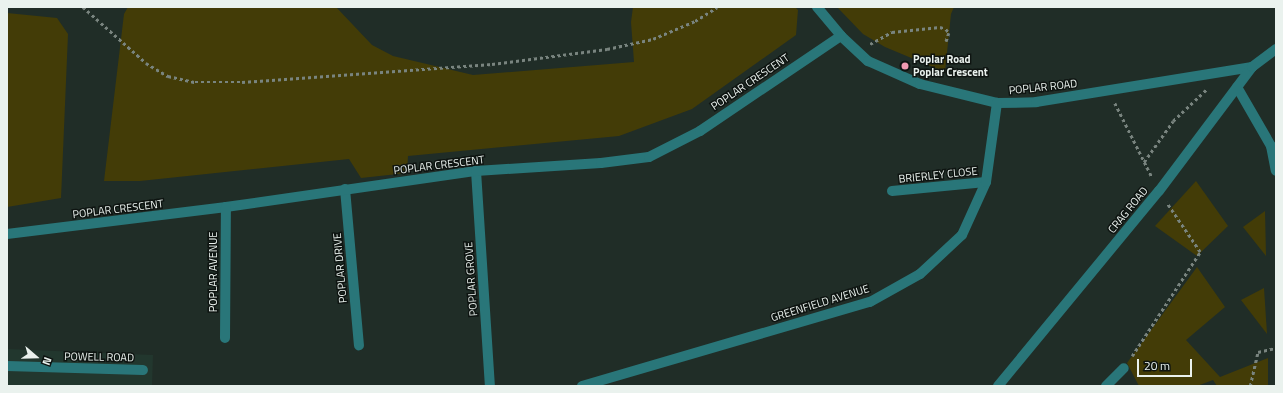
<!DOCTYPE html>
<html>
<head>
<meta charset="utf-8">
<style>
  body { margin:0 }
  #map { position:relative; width:1283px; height:393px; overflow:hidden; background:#202d27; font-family:"Titillium Web",sans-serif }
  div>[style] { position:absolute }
  .built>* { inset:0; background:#22372e }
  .green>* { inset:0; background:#433c07 }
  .path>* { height:2.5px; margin-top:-1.25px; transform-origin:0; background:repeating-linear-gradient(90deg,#79847f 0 3px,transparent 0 6px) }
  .minor>* { height:10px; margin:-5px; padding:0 5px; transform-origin:5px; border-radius:5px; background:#297679 }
  .dots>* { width:11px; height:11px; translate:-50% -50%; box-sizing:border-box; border:2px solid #0e1411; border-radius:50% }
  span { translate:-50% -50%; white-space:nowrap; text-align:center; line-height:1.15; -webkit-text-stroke:3px #0e1411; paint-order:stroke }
  .poi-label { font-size:11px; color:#eaf2ee; font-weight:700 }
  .left { translate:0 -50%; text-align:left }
  .street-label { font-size:11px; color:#eaf2ee }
  .frame { position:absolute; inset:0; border:8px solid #eaf2ee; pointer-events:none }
  .north { position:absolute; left:16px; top:337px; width:40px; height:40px; -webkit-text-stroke:3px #0e1411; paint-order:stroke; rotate:110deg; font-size:11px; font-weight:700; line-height:16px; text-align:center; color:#eaf2ee }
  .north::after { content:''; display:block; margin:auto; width:14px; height:18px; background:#eaf2ee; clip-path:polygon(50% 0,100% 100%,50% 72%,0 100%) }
  .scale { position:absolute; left:1137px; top:359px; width:55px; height:18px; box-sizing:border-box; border:2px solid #eaf2ee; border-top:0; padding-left:5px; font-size:12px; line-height:14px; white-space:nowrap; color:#eaf2ee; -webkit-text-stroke:3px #0e1411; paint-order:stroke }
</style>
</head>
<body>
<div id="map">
  <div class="built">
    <i style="clip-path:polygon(7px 349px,153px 355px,152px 386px,7px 386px)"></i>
  </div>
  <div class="green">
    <i style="clip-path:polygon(128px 7px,336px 7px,372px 45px,393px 56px,473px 75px,634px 62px,631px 22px,633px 7px,795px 7px,798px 10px,796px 35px,692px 109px,619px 136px,408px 156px,407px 173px,361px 178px,349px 159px,140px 181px,104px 181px,124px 14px)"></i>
    <i style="clip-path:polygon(837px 7px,954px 7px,951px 14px,945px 72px,885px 47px,863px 34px)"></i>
    <i style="clip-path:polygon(7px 13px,57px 18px,68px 34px,61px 198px,7px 207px)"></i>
    <i style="clip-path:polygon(1196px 181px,1228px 226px,1197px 256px,1155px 226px)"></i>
    <i style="clip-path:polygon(1265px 211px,1266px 256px,1243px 227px)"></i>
    <i style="clip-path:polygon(1197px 267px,1225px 307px,1186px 340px,1220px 377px,1268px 358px,1268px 386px,1217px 386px,1213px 380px,1197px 386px,1139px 386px,1127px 363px)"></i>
    <i style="clip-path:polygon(1264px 288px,1267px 334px,1241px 300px)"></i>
  </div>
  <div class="path">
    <i style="left:83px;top:7px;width:84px;rotate:41.6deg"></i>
    <i style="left:146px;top:63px;width:26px;rotate:31deg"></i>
    <i style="left:168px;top:76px;width:28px;rotate:13deg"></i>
    <i style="left:195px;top:82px;width:47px"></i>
    <i style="left:242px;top:82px;width:251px;rotate:-4.1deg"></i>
    <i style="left:492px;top:64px;width:116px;rotate:-7.4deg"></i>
    <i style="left:607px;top:49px;width:47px;rotate:-12.3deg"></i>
    <i style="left:653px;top:39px;width:46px;rotate:-23.2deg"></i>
    <i style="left:695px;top:21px;width:26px;rotate:-32deg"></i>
    <i style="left:870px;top:44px;width:25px;rotate:-29deg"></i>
    <i style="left:892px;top:32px;width:48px;rotate:-5.9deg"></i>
    <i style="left:940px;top:27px;width:6px;rotate:18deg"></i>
    <i style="left:946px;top:29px;width:5px;rotate:53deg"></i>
    <i style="left:949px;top:33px;width:9px;rotate:108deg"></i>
    <i style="left:1115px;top:103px;width:83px;rotate:63.4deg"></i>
    <i style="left:1144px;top:162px;width:50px;rotate:-54.7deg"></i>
    <i style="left:1173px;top:121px;width:47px;rotate:-43.3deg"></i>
    <i style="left:1132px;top:356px;width:124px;rotate:-56.8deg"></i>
    <i style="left:1200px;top:252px;width:60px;rotate:-124.2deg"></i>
    <i style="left:1250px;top:386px;width:35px;rotate:-77deg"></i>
    <i style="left:1258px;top:352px;width:18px;rotate:-13deg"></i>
  </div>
  <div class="minor">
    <i style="left:817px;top:7px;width:38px;rotate:50deg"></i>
    <i style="left:841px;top:36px;width:37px;rotate:43deg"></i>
    <i style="left:868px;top:61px;width:57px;rotate:23.9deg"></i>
    <i style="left:920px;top:84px;width:79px;rotate:13.9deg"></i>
    <i style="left:997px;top:103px;width:39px;rotate:-1deg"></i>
    <i style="left:1036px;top:102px;width:219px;rotate:-9.2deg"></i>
    <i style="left:1237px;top:87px;width:68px;rotate:60deg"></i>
    <i style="left:1271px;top:146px;width:25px;rotate:79deg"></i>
    <i style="left:476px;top:171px;width:215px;rotate:86.3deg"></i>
    <i style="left:345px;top:189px;width:157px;rotate:84.9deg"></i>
    <i style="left:892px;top:191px;width:94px;rotate:-5.5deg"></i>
    <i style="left:7px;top:234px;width:221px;rotate:-7deg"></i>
    <i style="left:226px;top:207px;width:253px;rotate:-8.2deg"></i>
    <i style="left:476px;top:171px;width:125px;rotate:-3.7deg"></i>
    <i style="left:601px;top:163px;width:48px;rotate:-7.1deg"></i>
    <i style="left:649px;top:157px;width:57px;rotate:-27deg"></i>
    <i style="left:700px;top:131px;width:170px;rotate:-34deg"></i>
    <i style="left:225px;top:338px;width:131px;rotate:-89.6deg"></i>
    <i style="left:7px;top:366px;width:136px;rotate:1.7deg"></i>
    <i style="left:582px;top:386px;width:300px;rotate:-16.3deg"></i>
    <i style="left:870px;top:302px;width:57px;rotate:-29.2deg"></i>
    <i style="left:920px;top:274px;width:57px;rotate:-42.9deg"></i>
    <i style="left:962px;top:235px;width:58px;rotate:-65.6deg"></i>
    <i style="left:986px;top:182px;width:80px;rotate:-82.1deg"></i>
    <i style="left:998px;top:386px;width:253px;rotate:-50.5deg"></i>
    <i style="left:1159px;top:191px;width:155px;rotate:-53.1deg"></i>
    <i style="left:1252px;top:67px;width:30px;rotate:-37deg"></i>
    <i style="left:1106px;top:386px;width:25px;rotate:-45deg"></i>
  </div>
  <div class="dots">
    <i style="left:905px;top:66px;background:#f19ab1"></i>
  </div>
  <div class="poi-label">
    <span class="left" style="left:913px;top:66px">Poplar Road<br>Poplar Crescent</span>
  </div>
  <div class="street-label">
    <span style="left:750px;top:82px;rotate:-34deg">POPLAR CRESCENT</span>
    <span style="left:1043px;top:87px;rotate:-6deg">POPLAR ROAD</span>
    <span style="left:439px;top:165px;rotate:-7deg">POPLAR CRESCENT</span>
    <span style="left:938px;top:175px;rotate:-6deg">BRIERLEY CLOSE</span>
    <span style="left:118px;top:209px;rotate:-7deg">POPLAR CRESCENT</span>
    <span style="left:1128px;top:210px;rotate:-51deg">CRAG ROAD</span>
    <span style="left:340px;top:268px;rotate:-95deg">POPLAR DRIVE</span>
    <span style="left:213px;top:272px;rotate:-90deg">POPLAR AVENUE</span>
    <span style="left:471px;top:279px;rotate:-94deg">POPLAR GROVE</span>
    <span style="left:820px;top:303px;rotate:-17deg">GREENFIELD AVENUE</span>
    <span style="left:99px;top:357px;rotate:1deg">POWELL ROAD</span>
  </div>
  <div class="frame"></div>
  <div class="north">N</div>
  <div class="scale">20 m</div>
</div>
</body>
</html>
